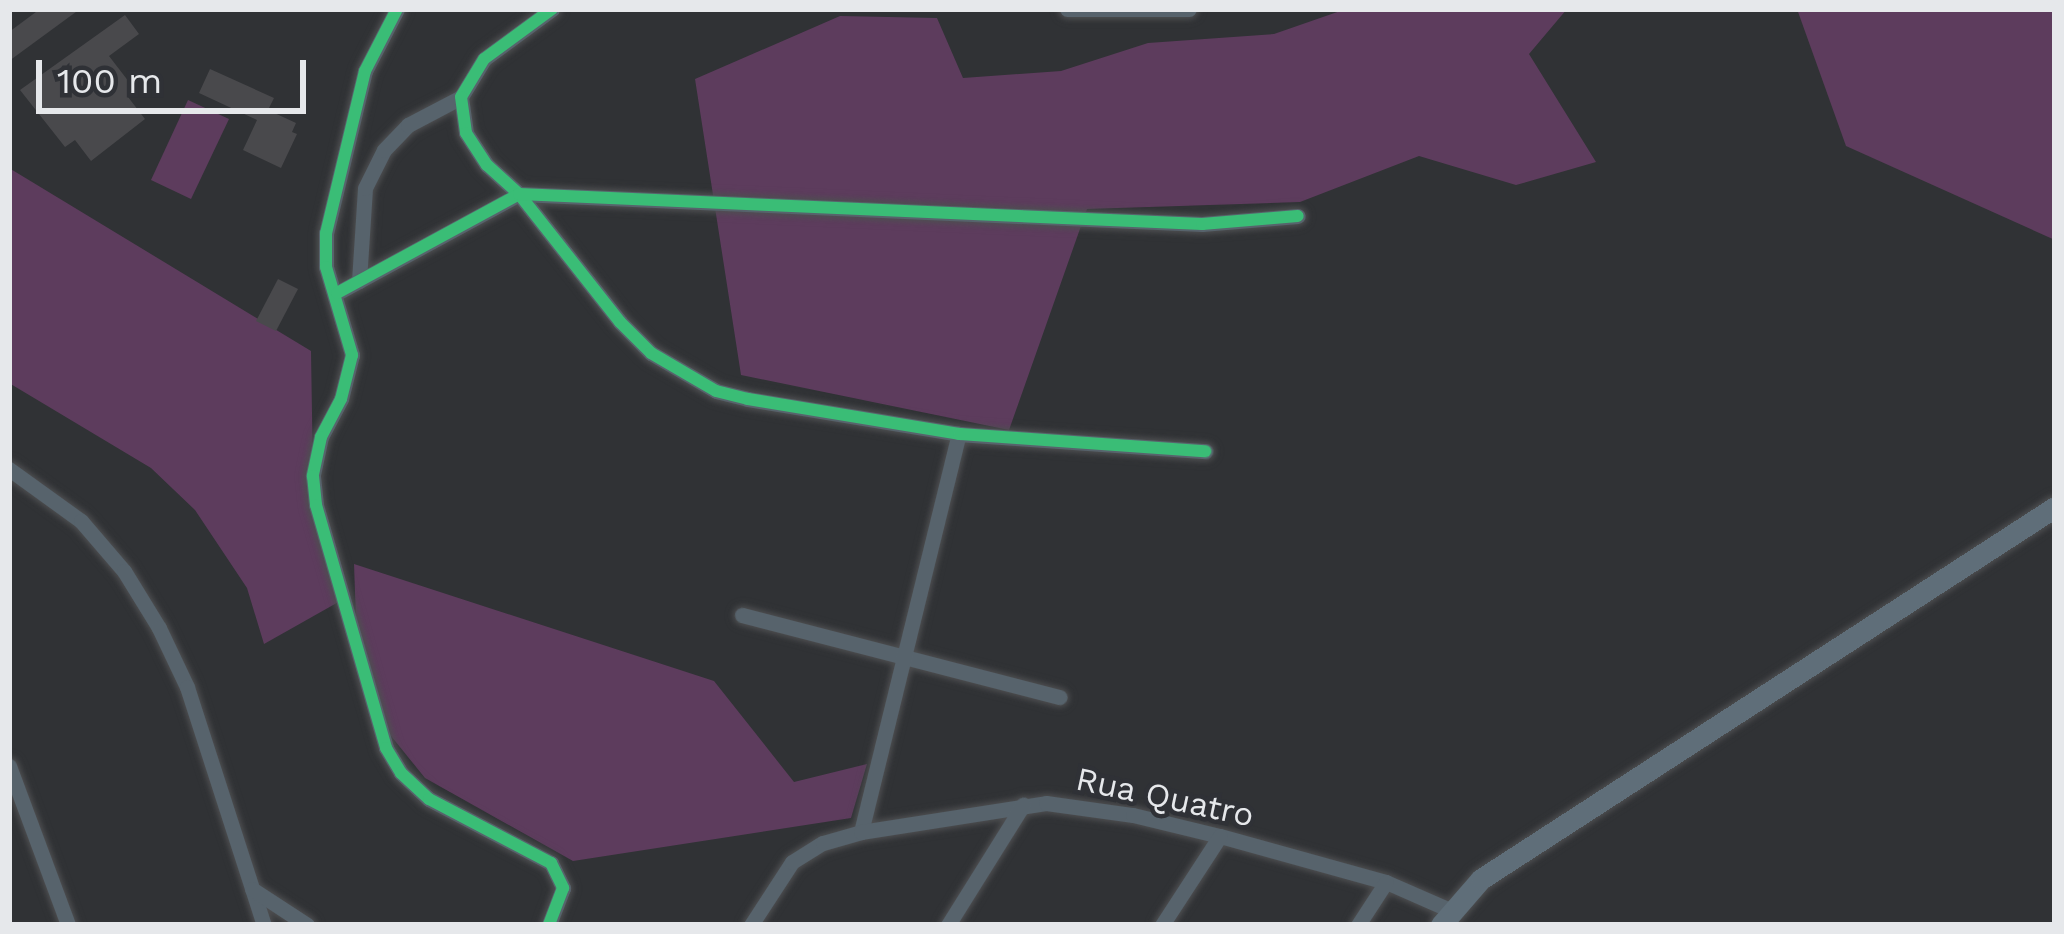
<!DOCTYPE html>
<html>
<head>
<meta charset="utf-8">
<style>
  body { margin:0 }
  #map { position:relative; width:2064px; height:934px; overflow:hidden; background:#303235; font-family:"Work Sans",sans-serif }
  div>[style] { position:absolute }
  .green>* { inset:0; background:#5d3c5d }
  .building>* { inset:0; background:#49494c }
  .roads { filter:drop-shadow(0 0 3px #4e4f51) drop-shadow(0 0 3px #4e4f51) }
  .street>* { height:15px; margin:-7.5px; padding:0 7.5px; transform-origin:7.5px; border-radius:7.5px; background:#57636c }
  .secondary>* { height:21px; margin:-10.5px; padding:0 10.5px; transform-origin:10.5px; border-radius:10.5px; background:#5f6e79 }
  .cycleway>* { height:12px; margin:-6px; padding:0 6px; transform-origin:6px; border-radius:6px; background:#3abd76 }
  span { translate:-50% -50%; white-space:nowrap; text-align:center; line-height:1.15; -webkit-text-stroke:9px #2f3136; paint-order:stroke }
  .street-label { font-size:33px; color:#e6e8eb }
  .frame { position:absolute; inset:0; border:12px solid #e6e8eb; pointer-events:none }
  .scale { position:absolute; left:36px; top:60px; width:270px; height:54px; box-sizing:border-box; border:6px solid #e6e8eb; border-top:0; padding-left:15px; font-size:36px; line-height:42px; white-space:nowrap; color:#e6e8eb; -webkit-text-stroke:9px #2f3136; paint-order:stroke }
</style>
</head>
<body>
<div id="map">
  <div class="green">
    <i style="clip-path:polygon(1346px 9px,1567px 9px,1529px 54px,1596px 162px,1516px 185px,1419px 156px,1300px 202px,1087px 209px,1009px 430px,741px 375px,695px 79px,840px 16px,937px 18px,963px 78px,1061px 71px,1148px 43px,1274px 34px)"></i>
    <i style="clip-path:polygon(1797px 9px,2055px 9px,2055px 240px,1846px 146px)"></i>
    <i style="clip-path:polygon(188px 100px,229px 119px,191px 199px,151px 180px)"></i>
    <i style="clip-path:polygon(9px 168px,311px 351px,313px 476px,342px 600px,264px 644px,247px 588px,195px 510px,151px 468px,9px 383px)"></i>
    <i style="clip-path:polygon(354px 564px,714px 681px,794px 782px,867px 764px,851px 818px,573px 861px,425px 778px,391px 736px,356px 621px)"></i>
  </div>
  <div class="building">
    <i style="clip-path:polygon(40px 9px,80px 9px,9px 61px,9px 32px)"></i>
    <i style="clip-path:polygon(125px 15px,139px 34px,109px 56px,136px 91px,128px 97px,145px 119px,91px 161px,75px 140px,65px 147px,20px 90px)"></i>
    <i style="clip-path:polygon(210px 69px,274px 98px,268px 110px,296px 123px,292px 132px,297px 134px,281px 168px,243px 150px,257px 120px,199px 93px)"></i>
    <i style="clip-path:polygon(278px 279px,298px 289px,276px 331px,256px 321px)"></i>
  </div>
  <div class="roads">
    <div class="street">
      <i style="left:397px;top:9px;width:70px;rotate:117.3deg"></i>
      <i style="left:365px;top:71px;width:167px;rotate:103.5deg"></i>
      <i style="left:326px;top:233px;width:34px;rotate:90deg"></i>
      <i style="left:326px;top:267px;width:92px;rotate:73.5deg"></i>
      <i style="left:352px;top:355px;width:45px;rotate:104deg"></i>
      <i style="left:341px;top:399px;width:43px;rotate:117.8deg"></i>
      <i style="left:321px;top:437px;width:40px;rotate:102deg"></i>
      <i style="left:313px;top:476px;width:29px;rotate:84deg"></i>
      <i style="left:316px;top:505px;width:253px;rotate:73.9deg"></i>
      <i style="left:386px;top:748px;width:29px;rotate:59deg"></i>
      <i style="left:401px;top:773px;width:38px;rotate:43deg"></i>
      <i style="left:429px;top:799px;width:138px;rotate:27.7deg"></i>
      <i style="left:551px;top:863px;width:28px;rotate:64deg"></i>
      <i style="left:563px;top:888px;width:40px;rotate:111deg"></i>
      <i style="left:552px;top:9px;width:84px;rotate:143.7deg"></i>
      <i style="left:484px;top:59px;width:44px;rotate:121.2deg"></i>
      <i style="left:461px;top:97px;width:36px;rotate:82deg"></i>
      <i style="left:466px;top:133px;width:38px;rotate:57deg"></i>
      <i style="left:487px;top:165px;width:43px;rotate:42.2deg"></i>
      <i style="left:519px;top:194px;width:163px;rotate:51.7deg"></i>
      <i style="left:620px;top:322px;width:44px;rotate:45deg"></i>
      <i style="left:651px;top:353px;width:75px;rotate:30.3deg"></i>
      <i style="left:716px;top:391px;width:33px;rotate:14deg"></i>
      <i style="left:748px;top:399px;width:214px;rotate:9.4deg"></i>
      <i style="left:959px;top:434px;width:247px;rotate:4deg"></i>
      <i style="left:1067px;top:9px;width:122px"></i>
      <i style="left:359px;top:281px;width:93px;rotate:-86.3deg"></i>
      <i style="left:365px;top:188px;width:42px;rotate:-63.4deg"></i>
      <i style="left:384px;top:150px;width:35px;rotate:-46deg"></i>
      <i style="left:408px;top:125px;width:60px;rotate:-27.8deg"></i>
      <i style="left:337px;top:293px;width:207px;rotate:-28.5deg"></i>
      <i style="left:519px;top:194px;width:684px;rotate:2.52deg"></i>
      <i style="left:1202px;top:224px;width:96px;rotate:-4.8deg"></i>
      <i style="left:9px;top:469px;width:89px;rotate:35.8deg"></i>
      <i style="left:81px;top:521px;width:66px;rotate:49.3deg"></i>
      <i style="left:124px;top:571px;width:67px;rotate:58.4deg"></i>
      <i style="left:159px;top:628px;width:65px;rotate:64.6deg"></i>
      <i style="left:187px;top:687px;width:250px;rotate:72.1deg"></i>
      <i style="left:742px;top:615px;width:328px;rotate:14.5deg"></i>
      <i style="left:9px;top:766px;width:170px;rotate:69.6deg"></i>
      <i style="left:861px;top:832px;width:410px;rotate:-76.2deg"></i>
      <i style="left:252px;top:889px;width:66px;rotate:33.2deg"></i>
      <i style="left:751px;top:925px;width:75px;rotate:-56.9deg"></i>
      <i style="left:792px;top:862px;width:36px;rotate:-32deg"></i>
      <i style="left:823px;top:843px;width:40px;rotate:-16deg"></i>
      <i style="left:861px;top:832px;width:187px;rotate:-8.9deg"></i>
      <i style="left:1046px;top:803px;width:88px;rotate:7.9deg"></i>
      <i style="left:1133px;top:815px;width:89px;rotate:13.6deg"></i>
      <i style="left:1220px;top:836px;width:172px;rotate:15.5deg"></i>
      <i style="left:1386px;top:882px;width:72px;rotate:23.7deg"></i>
      <i style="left:948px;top:925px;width:142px;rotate:-58deg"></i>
      <i style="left:1162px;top:925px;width:106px;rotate:-56.9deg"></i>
      <i style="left:1358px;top:925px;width:51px;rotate:-56.9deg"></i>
    </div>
    <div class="secondary">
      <i style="left:1441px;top:925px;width:61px;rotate:-49deg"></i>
      <i style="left:1481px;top:879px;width:684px;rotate:-32.95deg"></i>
    </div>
  </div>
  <div class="cycleway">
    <i style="left:397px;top:9px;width:70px;rotate:117.3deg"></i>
    <i style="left:365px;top:71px;width:167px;rotate:103.5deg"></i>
    <i style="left:326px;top:233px;width:34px;rotate:90deg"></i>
    <i style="left:326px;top:267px;width:92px;rotate:73.5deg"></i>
    <i style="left:352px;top:355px;width:45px;rotate:104deg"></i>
    <i style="left:341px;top:399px;width:43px;rotate:117.8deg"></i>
    <i style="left:321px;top:437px;width:40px;rotate:102deg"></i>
    <i style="left:313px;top:476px;width:29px;rotate:84deg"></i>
    <i style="left:316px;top:505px;width:253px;rotate:73.9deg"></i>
    <i style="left:386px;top:748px;width:29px;rotate:59deg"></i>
    <i style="left:401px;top:773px;width:38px;rotate:43deg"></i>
    <i style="left:429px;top:799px;width:138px;rotate:27.7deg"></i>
    <i style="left:551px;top:863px;width:28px;rotate:64deg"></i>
    <i style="left:563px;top:888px;width:40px;rotate:111deg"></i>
    <i style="left:552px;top:9px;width:84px;rotate:143.7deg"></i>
    <i style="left:484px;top:59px;width:44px;rotate:121.2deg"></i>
    <i style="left:461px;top:97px;width:36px;rotate:82deg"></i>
    <i style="left:466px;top:133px;width:38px;rotate:57deg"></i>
    <i style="left:487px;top:165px;width:43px;rotate:42.2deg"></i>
    <i style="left:519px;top:194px;width:163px;rotate:51.7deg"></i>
    <i style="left:620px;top:322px;width:44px;rotate:45deg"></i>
    <i style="left:651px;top:353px;width:75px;rotate:30.3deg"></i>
    <i style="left:716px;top:391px;width:33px;rotate:14deg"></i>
    <i style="left:748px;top:399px;width:214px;rotate:9.4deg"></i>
    <i style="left:959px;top:434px;width:247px;rotate:4deg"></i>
    <i style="left:337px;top:293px;width:207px;rotate:-28.5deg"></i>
    <i style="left:519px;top:194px;width:684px;rotate:2.52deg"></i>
    <i style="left:1202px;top:224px;width:96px;rotate:-4.8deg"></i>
  </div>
  <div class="street-label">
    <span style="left:1165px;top:797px;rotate:12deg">Rua Quatro</span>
  </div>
  <div class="frame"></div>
  <div class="scale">100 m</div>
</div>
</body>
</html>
